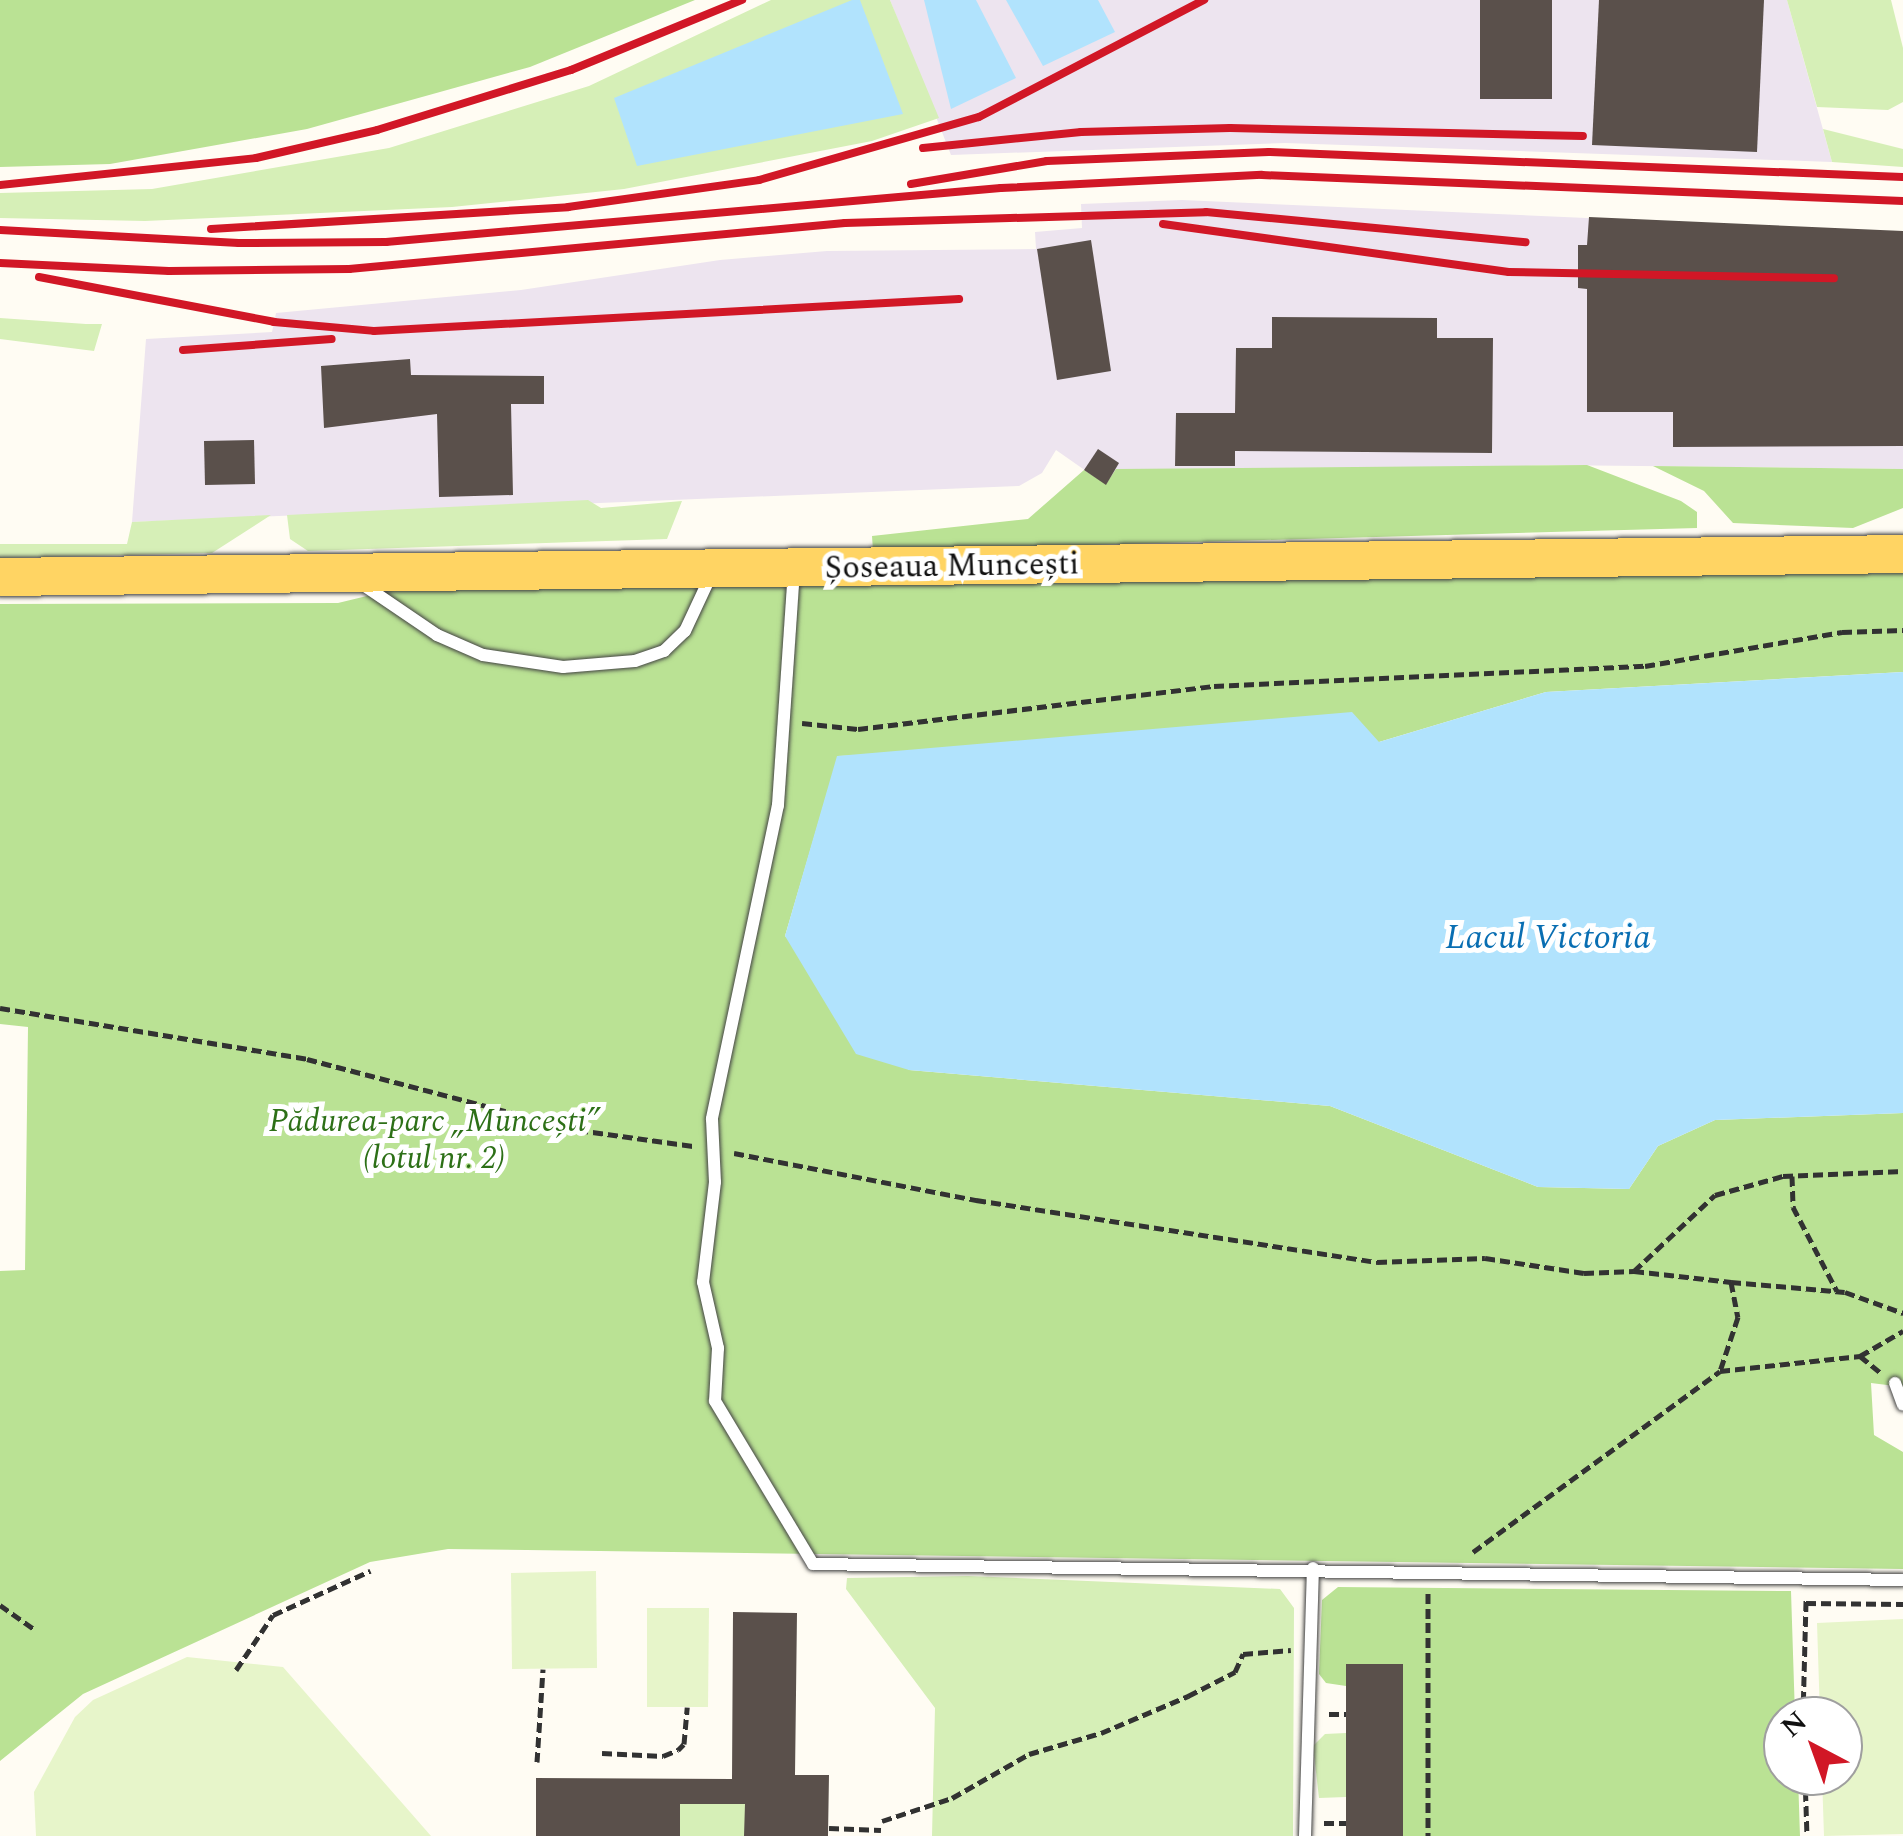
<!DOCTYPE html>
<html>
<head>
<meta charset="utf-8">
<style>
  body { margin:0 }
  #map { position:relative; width:1903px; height:1836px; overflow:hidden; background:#fffcf3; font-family:Spectral,serif }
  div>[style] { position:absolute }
  .industrial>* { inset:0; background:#ede4ef }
  .green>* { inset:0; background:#d6efb7 }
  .forest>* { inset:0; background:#bae294 }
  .pitch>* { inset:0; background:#e7f5ca }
  .water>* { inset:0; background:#b1e3fd }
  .building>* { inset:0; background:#5a504b }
  .path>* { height:5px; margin-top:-2.5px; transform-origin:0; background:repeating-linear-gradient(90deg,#323232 0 10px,transparent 0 15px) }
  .roads { filter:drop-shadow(0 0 2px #434343) drop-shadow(0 0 2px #434343) }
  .service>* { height:12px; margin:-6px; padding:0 6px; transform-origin:6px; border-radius:6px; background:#fff }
  .primary>* { height:38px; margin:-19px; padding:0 19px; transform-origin:19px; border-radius:19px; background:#ffd463 }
  .rail>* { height:8px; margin:-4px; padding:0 4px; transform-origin:4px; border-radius:4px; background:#d11726 }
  span { translate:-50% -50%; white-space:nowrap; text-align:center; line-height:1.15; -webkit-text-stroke:10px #fff; paint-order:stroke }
  .street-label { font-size:32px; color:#101010 }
  .park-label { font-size:32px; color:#2d7017; font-style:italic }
  .water-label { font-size:35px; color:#096eb2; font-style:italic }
  .north { position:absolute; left:1763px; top:1696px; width:100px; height:100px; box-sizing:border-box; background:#fff; border:2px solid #9f9f9f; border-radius:50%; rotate:319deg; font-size:28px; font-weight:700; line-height:40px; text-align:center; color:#101010 }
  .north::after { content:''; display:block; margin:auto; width:35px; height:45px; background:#d11726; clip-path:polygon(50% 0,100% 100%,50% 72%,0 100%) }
</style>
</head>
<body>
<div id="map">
  <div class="industrial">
    <i style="clip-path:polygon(890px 0,1787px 0,1832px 162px,1285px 143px,951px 155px)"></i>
    <i style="clip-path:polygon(1182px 200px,1903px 232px,1903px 469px,1547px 465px,1106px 485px,1056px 450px,1042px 473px,1019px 486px,132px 522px,146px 339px,272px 332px,276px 313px,521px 290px,720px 260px,827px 251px,1036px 249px,1035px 232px,1082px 228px,1081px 204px)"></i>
  </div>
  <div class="green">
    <i style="clip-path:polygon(771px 0,890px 0,939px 118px,872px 141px,624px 189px,452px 207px,145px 221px,0 218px,0 193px,152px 189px,389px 148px,589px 86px)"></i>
    <i style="clip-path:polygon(1787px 0,1891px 0,1903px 48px,1903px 102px,1888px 110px,1817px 107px)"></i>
    <i style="clip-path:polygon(1823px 129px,1903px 149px,1903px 167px,1832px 162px)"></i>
    <i style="clip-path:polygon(0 318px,86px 324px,102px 324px,94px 351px,0 339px)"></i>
    <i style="clip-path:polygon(588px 500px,601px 508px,682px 501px,667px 539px,308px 551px,290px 539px,287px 515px)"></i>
    <i style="clip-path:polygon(271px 515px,212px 553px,0 558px,0 544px,127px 544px,132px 522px)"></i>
    <i style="clip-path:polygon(968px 1576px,1280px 1589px,1294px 1608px,1293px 1836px,932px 1836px,935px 1708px,846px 1589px,847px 1578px)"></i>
    <i style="clip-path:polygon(1346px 1733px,1346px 1797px,1319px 1798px,1313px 1746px,1325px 1734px)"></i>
    <i style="clip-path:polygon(680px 1804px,745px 1804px,745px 1836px,680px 1836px)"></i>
  </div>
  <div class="forest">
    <i style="clip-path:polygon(0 0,695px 0,530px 67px,307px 129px,110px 164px,0 167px)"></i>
    <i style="clip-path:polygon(1587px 465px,1681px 501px,1697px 512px,1697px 528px,873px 551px,872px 536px,1028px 519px,1084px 470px,1106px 484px,1116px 469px)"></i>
    <i style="clip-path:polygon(1653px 466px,1903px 469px,1903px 508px,1853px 528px,1733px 523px,1704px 491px)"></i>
    <i style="clip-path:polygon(1903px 573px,1903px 672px,1546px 692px,1379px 742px,838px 756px,785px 936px,909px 1070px,1330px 1106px,1538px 1187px,1629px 1189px,1658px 1146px,1715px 1120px,1903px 1113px,1903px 1387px,1871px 1383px,1874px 1435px,1903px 1452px,1903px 1569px,448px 1549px,370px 1562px,83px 1694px,0 1761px,0 1271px,25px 1270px,28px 1027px,0 1024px,0 604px,338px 603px,400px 588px)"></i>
    <i style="clip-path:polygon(1338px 1587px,1791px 1591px,1795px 1716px,1783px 1716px,1783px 1776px,1798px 1776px,1800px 1836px,1403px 1836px,1403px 1664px,1347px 1664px,1346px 1686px,1326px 1683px,1319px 1674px,1322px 1600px)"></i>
  </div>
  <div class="pitch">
    <i style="clip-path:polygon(596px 1571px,597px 1668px,512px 1669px,511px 1573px)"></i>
    <i style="clip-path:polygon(647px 1608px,709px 1608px,708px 1707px,647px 1707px)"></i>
    <i style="clip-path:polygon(1903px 1619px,1903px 1834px,1824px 1836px,1822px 1776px,1843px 1776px,1843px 1716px,1820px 1716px,1817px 1623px)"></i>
    <i style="clip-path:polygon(187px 1657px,283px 1667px,431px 1836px,36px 1836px,34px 1792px,75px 1717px,93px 1700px)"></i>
  </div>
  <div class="water">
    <i style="clip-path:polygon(852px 0,860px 0,903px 114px,637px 166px,614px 98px)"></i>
    <i style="clip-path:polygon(924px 0,976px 0,1016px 78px,951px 109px)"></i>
    <i style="clip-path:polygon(1006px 0,1098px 0,1115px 32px,1043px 66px)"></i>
    <i style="clip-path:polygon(1903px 672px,1903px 1113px,1715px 1120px,1658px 1146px,1629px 1189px,1538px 1187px,1330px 1106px,909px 1070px,856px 1054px,785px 936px,837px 756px,1352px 712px,1379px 742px,1546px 692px)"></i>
  </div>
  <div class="building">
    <i style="clip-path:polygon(1480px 0,1552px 0,1552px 99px,1480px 99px)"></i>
    <i style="clip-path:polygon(1599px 0,1764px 0,1757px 152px,1592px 145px)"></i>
    <i style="clip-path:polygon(1589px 217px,1903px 231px,1903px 446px,1673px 447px,1673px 412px,1587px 412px,1587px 289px,1578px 288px,1578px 245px,1587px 245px)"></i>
    <i style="clip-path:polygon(1091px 240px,1111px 371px,1057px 380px,1037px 249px)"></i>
    <i style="clip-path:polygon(1272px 317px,1437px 318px,1437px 338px,1493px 338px,1492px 453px,1235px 451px,1235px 466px,1175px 466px,1176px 413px,1235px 413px,1236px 348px,1272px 348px)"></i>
    <i style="clip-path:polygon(410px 359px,411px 375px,544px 376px,544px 404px,511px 404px,513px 495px,439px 497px,437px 414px,324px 428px,321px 366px)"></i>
    <i style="clip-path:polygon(254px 440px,255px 484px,205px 485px,204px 441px)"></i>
    <i style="clip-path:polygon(1098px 449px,1119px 463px,1106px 485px,1084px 470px)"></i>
    <i style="clip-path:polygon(733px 1612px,797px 1613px,795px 1775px,829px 1775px,828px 1836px,744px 1836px,745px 1804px,680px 1804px,680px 1836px,536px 1836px,536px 1778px,732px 1779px)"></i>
    <i style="clip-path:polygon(1346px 1664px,1403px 1664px,1403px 1836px,1346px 1836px)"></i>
  </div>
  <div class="path">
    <i style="left:802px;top:723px;width:56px;rotate:6.1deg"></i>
    <i style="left:858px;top:729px;width:359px;rotate:-6.9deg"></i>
    <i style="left:1214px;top:686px;width:431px;rotate:-2.7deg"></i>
    <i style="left:1645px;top:666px;width:200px;rotate:-9.8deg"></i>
    <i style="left:1842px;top:632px;width:61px;rotate:-1.9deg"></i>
    <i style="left:0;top:1008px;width:311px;rotate:9.4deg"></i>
    <i style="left:307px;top:1059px;width:280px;rotate:14.7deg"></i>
    <i style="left:578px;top:1130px;width:116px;rotate:7.9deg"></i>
    <i style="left:734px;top:1153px;width:247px;rotate:11deg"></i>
    <i style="left:976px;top:1200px;width:406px;rotate:8.8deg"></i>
    <i style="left:1377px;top:1262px;width:108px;rotate:-2.1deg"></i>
    <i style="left:1485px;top:1258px;width:100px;rotate:8.6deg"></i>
    <i style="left:1584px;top:1273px;width:50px;rotate:-2.3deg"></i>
    <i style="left:1634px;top:1271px;width:98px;rotate:6.5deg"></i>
    <i style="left:1731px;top:1282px;width:36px;rotate:79deg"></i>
    <i style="left:1738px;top:1317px;width:57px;rotate:108.4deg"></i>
    <i style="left:1792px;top:1176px;width:31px;rotate:88deg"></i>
    <i style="left:1793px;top:1207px;width:95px;rotate:62.4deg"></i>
    <i style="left:1634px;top:1271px;width:111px;rotate:-43.2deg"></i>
    <i style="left:1715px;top:1195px;width:71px;rotate:-15.6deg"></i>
    <i style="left:1783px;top:1176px;width:120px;rotate:-2.4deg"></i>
    <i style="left:1731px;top:1282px;width:114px;rotate:5deg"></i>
    <i style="left:1845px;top:1292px;width:62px;rotate:19.9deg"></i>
    <i style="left:1860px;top:1356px;width:26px;rotate:39deg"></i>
    <i style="left:1473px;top:1552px;width:306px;rotate:-36.2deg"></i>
    <i style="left:1720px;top:1371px;width:141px;rotate:-6.1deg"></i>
    <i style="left:1860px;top:1356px;width:50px;rotate:-30.2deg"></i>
    <i style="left:1428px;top:1593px;width:243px;rotate:90deg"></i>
    <i style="left:1806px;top:1603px;width:97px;rotate:0.6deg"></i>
    <i style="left:0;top:1605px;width:42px;rotate:35.2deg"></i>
    <i style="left:236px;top:1670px;width:66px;rotate:-56.1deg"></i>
    <i style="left:273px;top:1615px;width:107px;rotate:-24.4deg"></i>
    <i style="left:1329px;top:1714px;width:17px"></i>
    <i style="left:1803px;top:1716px;width:117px;rotate:-88.5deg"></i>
    <i style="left:602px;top:1753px;width:61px;rotate:2.8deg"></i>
    <i style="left:663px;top:1756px;width:16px;rotate:-22deg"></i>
    <i style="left:678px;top:1750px;width:8px;rotate:-45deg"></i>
    <i style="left:684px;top:1744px;width:37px;rotate:-85deg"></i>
    <i style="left:537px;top:1762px;width:93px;rotate:-86.3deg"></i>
    <i style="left:1805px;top:1776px;width:60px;rotate:88.1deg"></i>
    <i style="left:882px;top:1821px;width:74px;rotate:-18.2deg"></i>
    <i style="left:952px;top:1798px;width:89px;rotate:-29.7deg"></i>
    <i style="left:1029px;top:1754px;width:75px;rotate:-16.3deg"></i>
    <i style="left:1101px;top:1733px;width:95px;rotate:-23deg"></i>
    <i style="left:1188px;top:1696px;width:53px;rotate:-27.1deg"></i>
    <i style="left:1235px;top:1672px;width:20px;rotate:-66deg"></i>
    <i style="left:1243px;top:1654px;width:48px;rotate:-4.8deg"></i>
    <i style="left:1324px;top:1823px;width:22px"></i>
    <i style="left:829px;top:1828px;width:52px;rotate:2.2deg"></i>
  </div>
  <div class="roads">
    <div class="service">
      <i style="left:794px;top:570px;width:236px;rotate:93.9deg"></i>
      <i style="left:778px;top:805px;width:321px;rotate:101.9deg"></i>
      <i style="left:712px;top:1119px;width:63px;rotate:87.3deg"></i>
      <i style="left:715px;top:1182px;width:101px;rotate:96.8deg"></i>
      <i style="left:703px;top:1282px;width:68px;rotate:77.2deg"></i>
      <i style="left:718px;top:1348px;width:53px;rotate:93.2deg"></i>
      <i style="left:715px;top:1401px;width:190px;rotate:59deg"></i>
      <i style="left:813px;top:1564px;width:1090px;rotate:0.84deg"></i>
      <i style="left:362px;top:584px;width:91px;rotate:34.2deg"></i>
      <i style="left:437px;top:635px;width:50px;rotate:23.5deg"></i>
      <i style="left:483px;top:655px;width:81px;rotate:8.5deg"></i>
      <i style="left:563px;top:667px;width:72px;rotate:-4.8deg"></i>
      <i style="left:635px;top:661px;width:31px;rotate:-19deg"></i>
      <i style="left:664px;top:651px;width:29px;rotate:-44deg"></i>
      <i style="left:685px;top:631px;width:66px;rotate:-65deg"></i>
      <i style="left:1895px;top:1383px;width:23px;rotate:70deg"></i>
      <i style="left:1305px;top:1836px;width:268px;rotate:-88.3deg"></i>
    </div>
    <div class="primary">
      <i style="left:0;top:577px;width:1903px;rotate:-0.69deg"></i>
    </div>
  </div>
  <div class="rail">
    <i style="left:923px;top:148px;width:159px;rotate:-5.8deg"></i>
    <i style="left:1081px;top:132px;width:149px;rotate:-1.5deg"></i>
    <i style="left:1230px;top:128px;width:353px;rotate:1.3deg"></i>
    <i style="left:911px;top:184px;width:138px;rotate:-9.6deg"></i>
    <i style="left:1047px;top:161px;width:222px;rotate:-2.3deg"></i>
    <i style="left:1269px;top:152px;width:634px;rotate:2.26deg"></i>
    <i style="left:0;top:185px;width:257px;rotate:-6deg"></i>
    <i style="left:256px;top:158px;width:124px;rotate:-13deg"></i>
    <i style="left:377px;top:130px;width:203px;rotate:-17.2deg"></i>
    <i style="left:571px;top:70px;width:185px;rotate:-22.3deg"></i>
    <i style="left:1163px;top:224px;width:349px;rotate:7.9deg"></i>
    <i style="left:1509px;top:272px;width:325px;rotate:1.1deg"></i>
    <i style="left:211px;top:229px;width:358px;rotate:-3.5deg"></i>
    <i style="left:568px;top:207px;width:193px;rotate:-8deg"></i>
    <i style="left:759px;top:180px;width:229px;rotate:-16deg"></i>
    <i style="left:979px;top:117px;width:254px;rotate:-27.5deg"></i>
    <i style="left:0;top:230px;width:239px;rotate:3.1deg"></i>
    <i style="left:239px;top:243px;width:147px;rotate:-0.4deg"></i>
    <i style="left:386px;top:242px;width:617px;rotate:-5.02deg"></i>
    <i style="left:1001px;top:188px;width:261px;rotate:-2.9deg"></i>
    <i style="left:1262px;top:175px;width:642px;rotate:2.32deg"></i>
    <i style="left:0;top:263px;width:169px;rotate:2.7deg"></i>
    <i style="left:169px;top:271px;width:180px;rotate:-0.6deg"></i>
    <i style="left:349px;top:269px;width:498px;rotate:-5.3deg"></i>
    <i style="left:845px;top:223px;width:361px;rotate:-1.7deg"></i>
    <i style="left:1206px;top:212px;width:321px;rotate:5.4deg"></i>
    <i style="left:39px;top:277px;width:239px;rotate:10.8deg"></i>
    <i style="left:274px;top:322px;width:100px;rotate:5.1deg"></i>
    <i style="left:374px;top:331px;width:586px;rotate:-3.13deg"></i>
    <i style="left:183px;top:350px;width:149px;rotate:-4.2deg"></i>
  </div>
  <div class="street-label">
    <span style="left:952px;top:567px;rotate:-1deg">Șoseaua Muncești</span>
  </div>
  <div class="park-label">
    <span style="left:434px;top:1141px">Pădurea-parc „Muncești”<br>(lotul nr. 2)</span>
  </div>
  <div class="water-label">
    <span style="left:1548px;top:938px">Lacul Victoria</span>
  </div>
  <div class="north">N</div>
</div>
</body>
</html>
